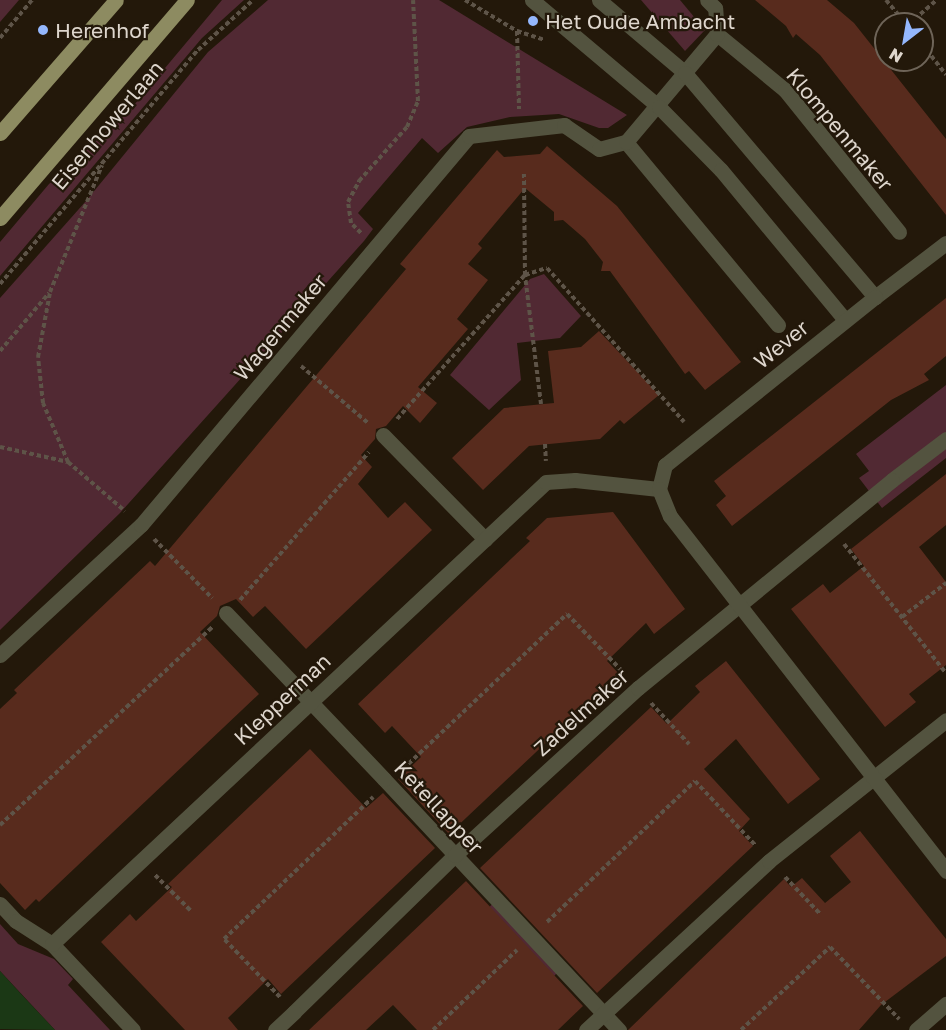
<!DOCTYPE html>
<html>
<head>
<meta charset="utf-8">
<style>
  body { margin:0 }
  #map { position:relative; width:946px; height:1030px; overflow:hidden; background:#23180a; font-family:"Golos Text",sans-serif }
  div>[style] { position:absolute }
  .green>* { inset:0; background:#512933 }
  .water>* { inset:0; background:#1b3815 }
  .building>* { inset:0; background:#582b1d }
  .path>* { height:4px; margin-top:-2px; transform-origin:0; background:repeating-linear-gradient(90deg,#5e5448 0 4.5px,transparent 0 7.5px) }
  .pedestrian>* { height:15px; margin:-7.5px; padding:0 7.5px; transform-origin:7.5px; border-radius:7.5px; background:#53533f }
  .minor>* { height:15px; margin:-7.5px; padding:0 7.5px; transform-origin:7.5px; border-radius:7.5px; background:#53533f }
  .tertiary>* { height:15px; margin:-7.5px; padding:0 7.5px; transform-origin:7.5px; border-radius:7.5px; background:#53533f }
  .primary>* { height:15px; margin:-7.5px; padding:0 7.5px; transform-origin:7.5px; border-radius:7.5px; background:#8d8b61 }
  .dots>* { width:16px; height:16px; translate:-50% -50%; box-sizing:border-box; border:3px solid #23180a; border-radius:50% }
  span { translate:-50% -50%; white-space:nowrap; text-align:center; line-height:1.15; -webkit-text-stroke:4.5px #23180a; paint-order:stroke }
  .poi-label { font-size:21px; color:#ded6cd }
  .left { translate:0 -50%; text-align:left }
  .street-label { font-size:21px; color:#ded6cd }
  .north { position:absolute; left:874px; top:12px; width:60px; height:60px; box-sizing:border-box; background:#23180a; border:2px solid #6e6458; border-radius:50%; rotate:211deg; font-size:16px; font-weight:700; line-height:24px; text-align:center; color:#ded6cd }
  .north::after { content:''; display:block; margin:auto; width:21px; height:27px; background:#94b7fd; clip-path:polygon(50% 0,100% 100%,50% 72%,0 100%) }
</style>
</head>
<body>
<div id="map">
  <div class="green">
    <i style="clip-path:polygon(0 0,19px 0,0 22px)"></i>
    <i style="clip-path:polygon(222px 0,244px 0,202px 38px,0 276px,0 242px,49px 184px,129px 111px)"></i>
    <i style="clip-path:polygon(268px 0,439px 0,627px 115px,608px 128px,599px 128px,559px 114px,510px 117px,467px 127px,438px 153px,422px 138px,358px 213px,373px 229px,364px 241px,120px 513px,0 630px,0 298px,86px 201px,208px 52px)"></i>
    <i style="clip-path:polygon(641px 0,680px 0,705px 30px,685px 51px)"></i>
    <i style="clip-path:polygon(544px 274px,581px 316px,560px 338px,517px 343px,521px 380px,489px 410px,450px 375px,530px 279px)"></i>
    <i style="clip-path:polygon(946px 385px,946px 458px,882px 508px,859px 478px,869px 471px,856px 454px)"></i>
    <i style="clip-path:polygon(494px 902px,559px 971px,548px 982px,485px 912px)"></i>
    <i style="clip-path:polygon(0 924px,18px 944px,54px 959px,73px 979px,68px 985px,110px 1030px,55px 1030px,0 971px)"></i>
  </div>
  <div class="water">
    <i style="clip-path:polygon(0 971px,21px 994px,55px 1030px,0 1029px)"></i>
  </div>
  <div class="building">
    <i style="clip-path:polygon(755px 0,827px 0,854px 23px,946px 139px,946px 215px,820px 55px,796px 34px,793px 38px,786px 26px)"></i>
    <i style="clip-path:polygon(547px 146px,617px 206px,741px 362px,705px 390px,689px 371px,685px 374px,610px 271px,601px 271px,603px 262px,585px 239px,563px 220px,554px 221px,554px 212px,525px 188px,478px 244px,482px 248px,468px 264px,488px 280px,457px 319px,468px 329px,418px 387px,437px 403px,420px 423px,403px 406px,386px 426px,376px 429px,375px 439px,361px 455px,372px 467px,358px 484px,388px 518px,405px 502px,432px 530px,306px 649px,265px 606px,253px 617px,236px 599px,220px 606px,217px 616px,200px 632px,259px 694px,39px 902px,36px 899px,25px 910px,0 883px,0 709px,17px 693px,14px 690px,150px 561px,155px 566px,406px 269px,400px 264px,497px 150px,504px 157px,540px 154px)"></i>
    <i style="clip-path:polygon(946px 298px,946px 356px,924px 374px,929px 380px,891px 400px,732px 526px,716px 505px,726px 496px,714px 481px)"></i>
    <i style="clip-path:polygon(599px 331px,659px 395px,624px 424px,620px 420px,600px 439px,529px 446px,483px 490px,452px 458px,504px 408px,554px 403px,548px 351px,581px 347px)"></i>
    <i style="clip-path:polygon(946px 474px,946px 525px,919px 547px,946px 582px,946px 665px,909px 694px,916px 702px,885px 727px,791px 609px,823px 584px,830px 593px,864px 566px,851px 549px)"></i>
    <i style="clip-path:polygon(613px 512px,685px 609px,654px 634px,646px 623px,607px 661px,619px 674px,449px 834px,398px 779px,421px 757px,392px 726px,385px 733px,358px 704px,530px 541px,526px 538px,547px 518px)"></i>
    <i style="clip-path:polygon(726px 661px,820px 779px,788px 804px,736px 739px,704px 769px,750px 819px,739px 831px,753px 846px,597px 993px,480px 868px,651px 707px,667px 724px,700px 692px,695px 686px)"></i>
    <i style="clip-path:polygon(310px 749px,366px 808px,383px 793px,435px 848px,281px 994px,268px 979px,228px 1018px,238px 1030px,185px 1030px,101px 942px,130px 914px,136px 921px,172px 887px,168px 884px)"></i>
    <i style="clip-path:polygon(860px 831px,946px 939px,946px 956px,881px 1005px,859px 1030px,628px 1030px,784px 879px,791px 887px,802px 878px,825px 903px,851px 882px,830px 856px)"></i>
    <i style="clip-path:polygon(466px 881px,583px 1006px,558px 1030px,417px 1030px,393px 1005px,366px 1030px,309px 1030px)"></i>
  </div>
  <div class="path">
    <i style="left:465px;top:0;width:61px;rotate:30.8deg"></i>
    <i style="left:517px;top:31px;width:28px;rotate:18deg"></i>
    <i style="left:886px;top:0;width:31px;rotate:50deg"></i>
    <i style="left:909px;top:24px;width:37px;rotate:-41deg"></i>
    <i style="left:517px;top:31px;width:78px;rotate:88.5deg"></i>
    <i style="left:0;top:38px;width:50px;rotate:-49.9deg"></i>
    <i style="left:922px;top:44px;width:39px;rotate:52deg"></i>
    <i style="left:361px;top:233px;width:14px;rotate:-135deg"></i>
    <i style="left:351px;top:223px;width:21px;rotate:-98deg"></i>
    <i style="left:348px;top:202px;width:24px;rotate:-62deg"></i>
    <i style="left:359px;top:181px;width:72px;rotate:-48.4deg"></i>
    <i style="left:407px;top:127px;width:28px;rotate:-67deg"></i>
    <i style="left:418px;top:101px;width:101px;rotate:-92.8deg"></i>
    <i style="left:0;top:284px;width:307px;rotate:-49.8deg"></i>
    <i style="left:198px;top:50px;width:74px;rotate:-42.3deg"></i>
    <i style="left:0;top:351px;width:76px;rotate:-49.8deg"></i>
    <i style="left:301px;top:366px;width:88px;rotate:40.4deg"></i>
    <i style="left:541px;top:404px;width:130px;rotate:-97.1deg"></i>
    <i style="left:525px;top:275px;width:23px;rotate:-18deg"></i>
    <i style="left:547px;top:268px;width:206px;rotate:48.3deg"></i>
    <i style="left:397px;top:419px;width:193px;rotate:-48.4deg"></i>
    <i style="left:525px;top:275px;width:101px;rotate:-90.6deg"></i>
    <i style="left:545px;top:444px;width:17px;rotate:87deg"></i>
    <i style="left:0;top:447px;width:70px;rotate:12.4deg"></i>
    <i style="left:68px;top:462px;width:75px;rotate:40.7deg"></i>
    <i style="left:68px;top:462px;width:64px;rotate:-113deg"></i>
    <i style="left:43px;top:403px;width:46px;rotate:-96.2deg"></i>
    <i style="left:38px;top:357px;width:66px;rotate:-79.5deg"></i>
    <i style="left:50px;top:292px;width:137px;rotate:-67.7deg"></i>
    <i style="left:154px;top:539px;width:83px;rotate:45.5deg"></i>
    <i style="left:844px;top:544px;width:164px;rotate:51.7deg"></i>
    <i style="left:240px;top:600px;width:196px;rotate:-48.9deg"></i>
    <i style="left:902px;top:617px;width:56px;rotate:-37.7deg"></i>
    <i style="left:651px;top:703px;width:56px;rotate:47.2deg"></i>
    <i style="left:403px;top:769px;width:226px;rotate:-43.4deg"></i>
    <i style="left:567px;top:614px;width:82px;rotate:46deg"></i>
    <i style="left:0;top:825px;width:290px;rotate:-43deg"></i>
    <i style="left:155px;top:875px;width:52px;rotate:45deg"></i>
    <i style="left:785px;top:877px;width:52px;rotate:46.5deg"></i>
    <i style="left:547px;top:922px;width:204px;rotate:-43.6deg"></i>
    <i style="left:695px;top:781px;width:88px;rotate:46.8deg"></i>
    <i style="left:280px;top:997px;width:81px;rotate:-134deg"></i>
    <i style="left:224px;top:939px;width:206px;rotate:-43.6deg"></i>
    <i style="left:433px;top:1030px;width:116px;rotate:-43.6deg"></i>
    <i style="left:741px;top:1030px;width:122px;rotate:-43deg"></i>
    <i style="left:830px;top:947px;width:100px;rotate:46.2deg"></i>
  </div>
  <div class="pedestrian">
    <i style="left:892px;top:480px;width:68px;rotate:-37.2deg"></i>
    <i style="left:384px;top:779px;width:344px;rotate:46.9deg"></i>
    <i style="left:294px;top:1012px;width:225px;rotate:-44.3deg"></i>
    <i style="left:455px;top:855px;width:248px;rotate:-42.4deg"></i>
    <i style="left:586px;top:1030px;width:249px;rotate:-42.7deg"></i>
  </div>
  <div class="minor">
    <i style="left:717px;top:34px;width:88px;rotate:39.5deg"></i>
    <i style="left:785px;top:90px;width:182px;rotate:51.2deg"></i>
    <i style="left:626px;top:142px;width:238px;rotate:50.3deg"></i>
    <i style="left:875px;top:297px;width:89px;rotate:-37.3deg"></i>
    <i style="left:383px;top:435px;width:146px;rotate:45.6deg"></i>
    <i style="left:226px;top:613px;width:229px;rotate:46.4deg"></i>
    <i style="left:0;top:655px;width:192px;rotate:-42.7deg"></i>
    <i style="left:141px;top:525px;width:509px;rotate:-49.86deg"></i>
    <i style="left:469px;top:136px;width:96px;rotate:-6.6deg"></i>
    <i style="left:564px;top:125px;width:42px;rotate:34.4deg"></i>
    <i style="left:599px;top:149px;width:28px;rotate:-15deg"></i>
    <i style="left:626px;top:142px;width:141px;rotate:-49.9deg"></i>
    <i style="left:717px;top:34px;width:26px;rotate:-94deg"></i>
    <i style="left:715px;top:8px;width:11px;rotate:-135deg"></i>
    <i style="left:638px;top:688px;width:328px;rotate:-39.3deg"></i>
    <i style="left:769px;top:861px;width:226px;rotate:-38.5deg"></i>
    <i style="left:0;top:904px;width:23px;rotate:47deg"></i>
    <i style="left:16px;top:921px;width:43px;rotate:32.6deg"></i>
    <i style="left:52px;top:944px;width:118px;rotate:46.7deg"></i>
    <i style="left:52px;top:944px;width:676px;rotate:-43.08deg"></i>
    <i style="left:546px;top:482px;width:29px;rotate:-4deg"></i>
    <i style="left:575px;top:480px;width:84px;rotate:6.1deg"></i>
    <i style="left:275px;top:1030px;width:26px;rotate:-43deg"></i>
    <i style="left:916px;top:1030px;width:40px;rotate:-41deg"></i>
  </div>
  <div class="tertiary">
    <i style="left:532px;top:0;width:166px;rotate:40.1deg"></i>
    <i style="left:659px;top:107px;width:88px;rotate:45.5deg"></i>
    <i style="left:721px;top:170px;width:195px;rotate:50.4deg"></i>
    <i style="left:599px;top:0;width:113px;rotate:40.3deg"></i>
    <i style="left:685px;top:73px;width:294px;rotate:49.7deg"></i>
    <i style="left:875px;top:297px;width:269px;rotate:141.3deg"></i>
    <i style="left:665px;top:465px;width:25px;rotate:104deg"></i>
    <i style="left:659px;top:489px;width:29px;rotate:68deg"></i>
    <i style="left:670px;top:516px;width:450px;rotate:52.1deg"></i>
  </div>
  <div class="primary">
    <i style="left:0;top:133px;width:176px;rotate:-48.9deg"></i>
    <i style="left:0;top:218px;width:287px;rotate:-49.4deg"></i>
  </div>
  <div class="dots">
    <i style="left:533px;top:21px;background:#94b7fd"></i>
    <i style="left:43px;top:30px;background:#94b7fd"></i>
  </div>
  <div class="poi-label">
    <span class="left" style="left:545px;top:21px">Het Oude Ambacht</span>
    <span class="left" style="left:55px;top:30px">Herenhof</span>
  </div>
  <div class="street-label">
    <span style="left:107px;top:125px;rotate:-50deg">Eisenhowerlaan</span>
    <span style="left:840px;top:129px;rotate:50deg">Klompenmaker</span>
    <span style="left:280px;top:327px;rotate:-50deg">Wagenmaker</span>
    <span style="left:781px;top:344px;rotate:-39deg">Wever</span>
    <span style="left:282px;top:699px;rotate:-43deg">Klepperman</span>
    <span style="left:581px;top:712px;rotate:-42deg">Zadelmaker</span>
    <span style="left:439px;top:807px;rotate:47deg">Ketellapper</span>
  </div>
  <div class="north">N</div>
</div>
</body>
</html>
